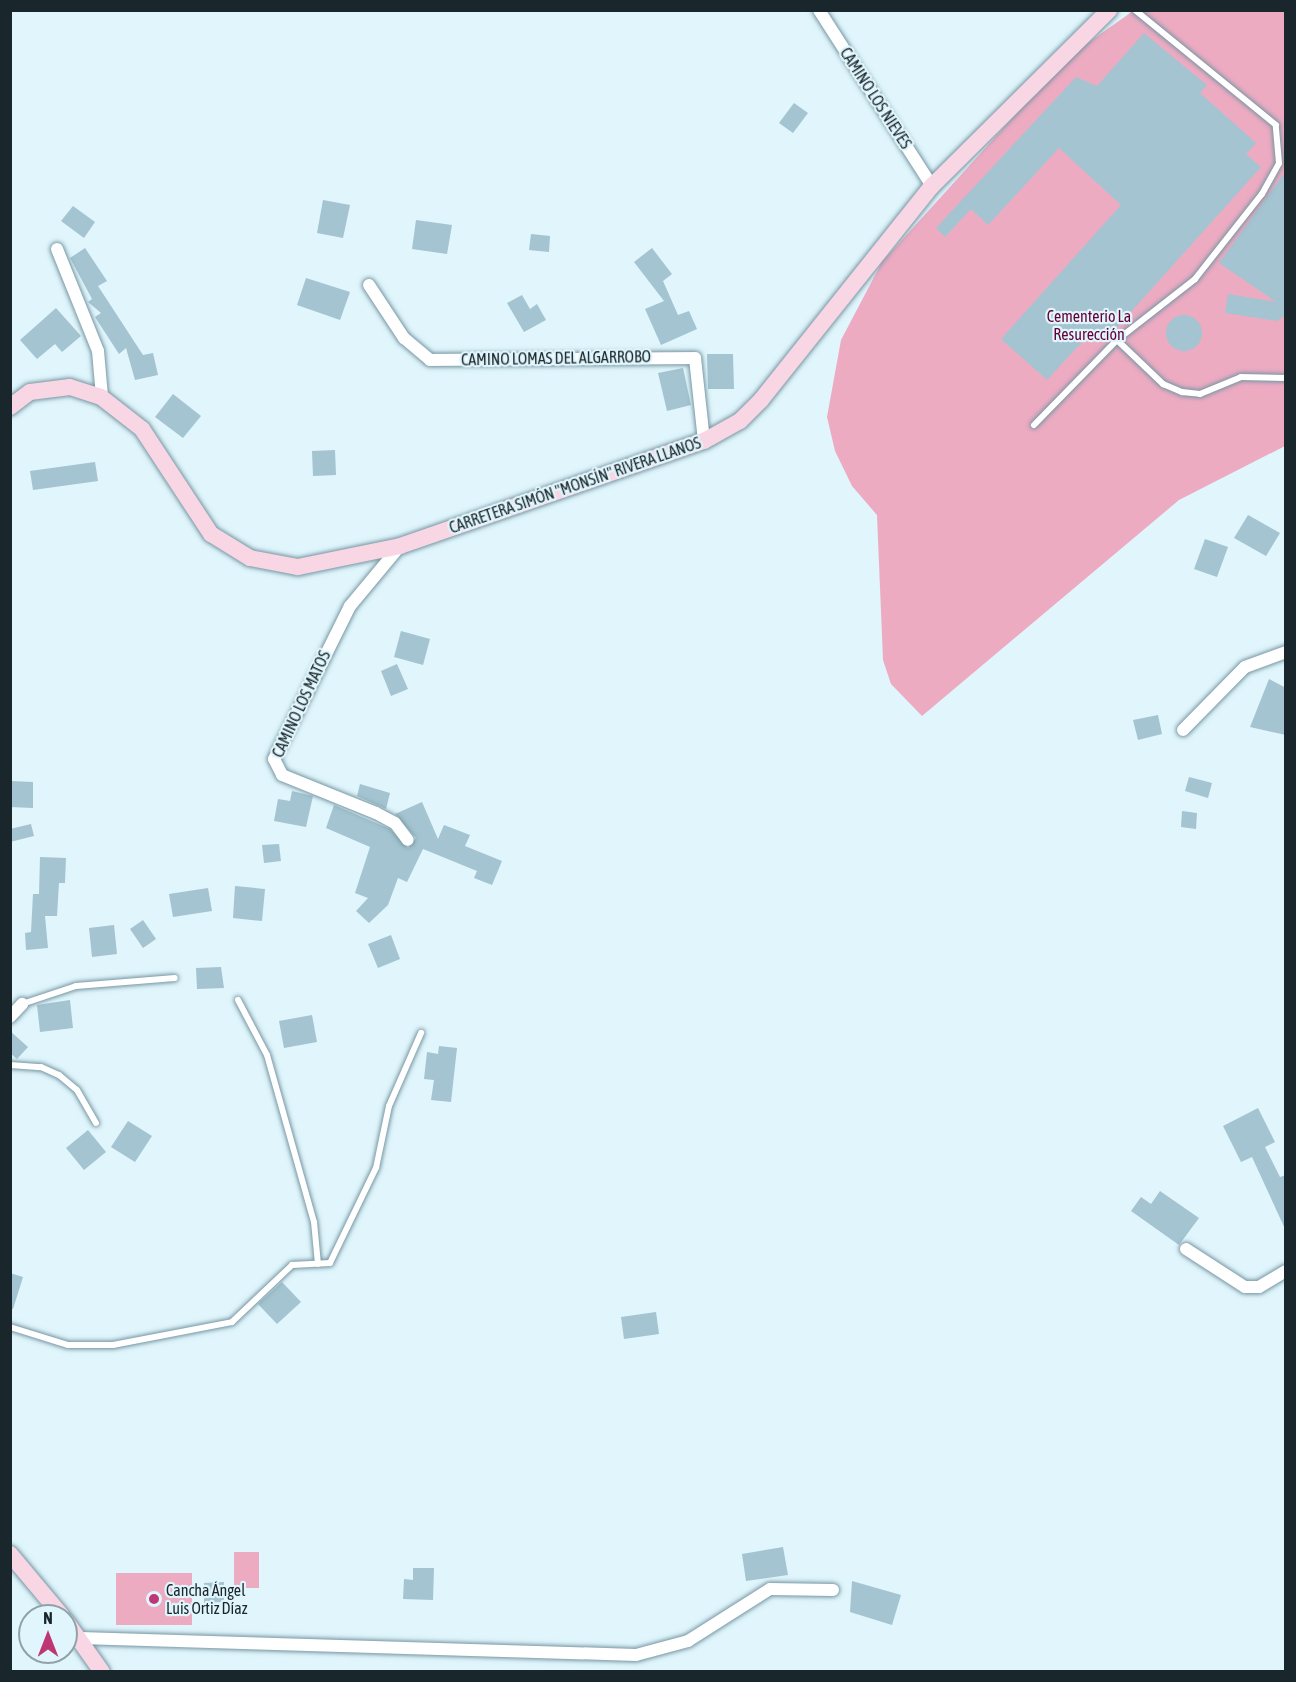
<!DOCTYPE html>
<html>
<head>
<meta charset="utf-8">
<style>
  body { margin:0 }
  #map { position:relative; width:1296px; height:1682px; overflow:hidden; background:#e0f5fc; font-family:"Asap Condensed",sans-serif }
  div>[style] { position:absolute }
  .green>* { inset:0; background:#edabc2 }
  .building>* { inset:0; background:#a3c4d0 }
  .round { border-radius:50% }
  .roads { filter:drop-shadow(0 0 2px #7797a3) drop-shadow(0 0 2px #7797a3) }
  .lane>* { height:6px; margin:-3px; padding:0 3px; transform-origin:3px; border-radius:3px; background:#fff }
  .street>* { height:12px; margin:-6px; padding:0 6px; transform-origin:6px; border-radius:6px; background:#fff }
  .secondary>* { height:16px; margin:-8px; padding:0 8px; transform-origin:8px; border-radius:8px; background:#f8d6e3 }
  .dots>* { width:16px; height:16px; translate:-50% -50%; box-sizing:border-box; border:3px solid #e0f5fc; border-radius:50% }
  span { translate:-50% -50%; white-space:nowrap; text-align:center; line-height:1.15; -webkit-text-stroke:4.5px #e0f5fc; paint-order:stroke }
  .street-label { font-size:16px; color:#19262b }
  .park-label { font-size:16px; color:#650036 }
  .poi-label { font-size:16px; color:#19262b }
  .left { translate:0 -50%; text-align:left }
  .frame { position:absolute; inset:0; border:12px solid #19262b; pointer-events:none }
  .north { position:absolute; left:18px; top:1604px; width:60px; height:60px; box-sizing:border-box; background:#e0f5fc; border:2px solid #90a2a8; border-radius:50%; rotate:0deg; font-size:16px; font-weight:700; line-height:24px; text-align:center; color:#19262b }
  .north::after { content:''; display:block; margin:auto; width:21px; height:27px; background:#be3674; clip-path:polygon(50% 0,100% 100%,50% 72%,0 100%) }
</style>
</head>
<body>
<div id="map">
  <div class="green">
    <i style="clip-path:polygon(1133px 11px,1285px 11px,1285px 446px,1179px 500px,922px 716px,891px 684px,883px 660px,877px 515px,852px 486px,835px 451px,827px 417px,841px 340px,882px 262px,1068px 57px)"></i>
    <i style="clip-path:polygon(234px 1552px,259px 1552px,259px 1588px,234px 1588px)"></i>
    <i style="clip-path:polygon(116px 1573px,192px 1573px,192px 1625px,116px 1625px)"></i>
  </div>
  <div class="building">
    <i style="clip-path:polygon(1144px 33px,1207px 85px,1200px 93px,1256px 143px,1246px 154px,1261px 167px,1104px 342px,1092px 331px,1047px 380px,1001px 339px,1121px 205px,1059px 148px,988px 225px,971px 209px,945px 237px,936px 228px,1076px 77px,1097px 86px)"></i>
    <i style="clip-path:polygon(794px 103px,808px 113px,793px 133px,779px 123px)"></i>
    <i style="clip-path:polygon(1286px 171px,1286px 315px,1277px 321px,1225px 313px,1228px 294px,1276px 302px,1219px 263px)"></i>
    <i style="clip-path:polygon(323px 200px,350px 205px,343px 238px,317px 233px)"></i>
    <i style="clip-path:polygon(73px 206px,95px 222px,84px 238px,61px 221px)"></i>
    <i style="clip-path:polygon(416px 220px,452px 225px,447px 254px,412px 249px)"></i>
    <i style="clip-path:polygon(531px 234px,550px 236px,549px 252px,529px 250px)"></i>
    <i style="clip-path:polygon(85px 248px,107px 281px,98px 286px,143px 355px,153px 353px,158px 375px,135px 380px,126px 348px,119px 354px,95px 317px,101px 313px,88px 302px,92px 299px,70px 258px)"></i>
    <i style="clip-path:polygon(652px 248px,672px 274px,663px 281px,678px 315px,689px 311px,697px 329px,661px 345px,645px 309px,664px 301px,634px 262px)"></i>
    <i style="clip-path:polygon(306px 278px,350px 292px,340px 320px,297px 305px)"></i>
    <i style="clip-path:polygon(522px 295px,530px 309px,537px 304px,546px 320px,524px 332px,507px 303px)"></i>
    <i style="clip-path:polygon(56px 308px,81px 336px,62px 352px,55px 344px,37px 359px,20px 340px)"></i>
    <i class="round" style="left:1166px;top:315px;width:36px;height:36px"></i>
    <i style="clip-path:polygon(707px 354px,733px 354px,734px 389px,708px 389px)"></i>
    <i style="clip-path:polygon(683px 368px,691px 405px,667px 411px,658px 373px)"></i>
    <i style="clip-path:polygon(173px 394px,201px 416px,183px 438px,155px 417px)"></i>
    <i style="clip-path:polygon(335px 450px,336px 475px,313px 476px,312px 451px)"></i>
    <i style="clip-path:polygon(95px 462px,98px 481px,33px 490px,30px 471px)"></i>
    <i style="clip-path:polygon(1248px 515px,1280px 533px,1266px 556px,1234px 538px)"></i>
    <i style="clip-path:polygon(1205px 539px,1228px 547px,1217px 577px,1194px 569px)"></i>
    <i style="clip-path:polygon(401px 631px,430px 639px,423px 665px,394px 657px)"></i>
    <i style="clip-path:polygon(397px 664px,408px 689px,391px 696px,381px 671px)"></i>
    <i style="clip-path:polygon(1269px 679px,1286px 688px,1286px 735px,1250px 727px)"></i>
    <i style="clip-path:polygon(1158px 715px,1162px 734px,1138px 740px,1133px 720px)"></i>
    <i style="clip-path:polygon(1189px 777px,1212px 783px,1208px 798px,1185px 791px)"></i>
    <i style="clip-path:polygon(10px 781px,33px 782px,33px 808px,10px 807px)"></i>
    <i style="clip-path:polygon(360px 784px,390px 793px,386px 809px,357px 796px)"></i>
    <i style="clip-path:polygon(292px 791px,313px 796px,306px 827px,274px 821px,278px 799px,290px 801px)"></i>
    <i style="clip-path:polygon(422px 802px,438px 839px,444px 825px,470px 835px,465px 846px,502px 861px,492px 885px,474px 878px,477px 871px,423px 849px,407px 882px,398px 878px,388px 905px,369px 923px,356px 911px,368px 898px,355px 893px,370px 847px,326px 828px,334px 805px,390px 829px,408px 848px,416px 838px,395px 814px)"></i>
    <i style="clip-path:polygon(1182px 811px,1197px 813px,1196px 829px,1181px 827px)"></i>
    <i style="clip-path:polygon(31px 824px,34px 836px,10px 842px,10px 829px)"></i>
    <i style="clip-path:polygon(279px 844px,281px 861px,264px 863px,262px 845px)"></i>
    <i style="clip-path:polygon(40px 857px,66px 858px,65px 883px,59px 883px,57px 916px,45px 916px,48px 948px,26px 950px,25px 933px,31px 932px,33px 894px,39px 894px)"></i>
    <i style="clip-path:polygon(235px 886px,265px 889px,262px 921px,233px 918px)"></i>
    <i style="clip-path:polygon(208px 888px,212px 911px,173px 917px,169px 894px)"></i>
    <i style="clip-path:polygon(143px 920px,156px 939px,143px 948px,130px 929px)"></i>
    <i style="clip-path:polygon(114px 925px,117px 954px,92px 957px,89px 928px)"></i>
    <i style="clip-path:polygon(391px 935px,400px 959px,378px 968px,368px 944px)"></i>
    <i style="clip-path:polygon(221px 967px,224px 988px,197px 989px,196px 968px)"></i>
    <i style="clip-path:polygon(70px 1000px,73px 1028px,40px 1032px,37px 1005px)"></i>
    <i style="clip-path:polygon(312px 1015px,317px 1042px,284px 1048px,279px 1021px)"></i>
    <i style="clip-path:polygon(10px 1031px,28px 1047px,17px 1059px,10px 1053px)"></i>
    <i style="clip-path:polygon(439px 1046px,457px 1048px,451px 1102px,431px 1100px,434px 1080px,424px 1079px,427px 1052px,438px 1054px)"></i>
    <i style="clip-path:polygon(1258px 1108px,1275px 1142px,1265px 1147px,1280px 1177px,1286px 1175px,1286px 1231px,1252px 1157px,1241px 1162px,1223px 1126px)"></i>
    <i style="clip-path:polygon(128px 1121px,152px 1136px,135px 1162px,111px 1147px)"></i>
    <i style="clip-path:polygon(88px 1130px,106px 1152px,84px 1170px,66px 1148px)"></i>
    <i style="clip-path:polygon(1160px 1191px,1199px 1218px,1179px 1245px,1131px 1211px,1141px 1197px,1151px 1204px)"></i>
    <i style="clip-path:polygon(10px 1273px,23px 1277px,13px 1309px,10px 1309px)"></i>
    <i style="clip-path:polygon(282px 1282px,301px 1302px,277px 1324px,258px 1304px)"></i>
    <i style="clip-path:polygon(656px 1312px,659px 1334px,624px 1339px,621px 1317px)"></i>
    <i style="clip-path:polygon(783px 1547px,788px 1575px,746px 1581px,742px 1554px)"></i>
    <i style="clip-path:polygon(413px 1568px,434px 1568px,433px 1600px,403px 1599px,404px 1579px,413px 1580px)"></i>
    <i style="clip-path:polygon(852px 1581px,901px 1595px,892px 1625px,850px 1612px)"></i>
    <i style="clip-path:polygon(224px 1582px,224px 1602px,204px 1603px,204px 1583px)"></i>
  </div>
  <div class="roads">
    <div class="lane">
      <i style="left:1117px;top:340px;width:64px;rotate:43.7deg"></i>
      <i style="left:1163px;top:384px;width:21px;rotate:23deg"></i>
      <i style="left:1182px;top:392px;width:18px;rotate:6deg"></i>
      <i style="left:1200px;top:394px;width:44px;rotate:-22.5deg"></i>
      <i style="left:1241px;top:377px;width:45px;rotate:1.3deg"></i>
      <i style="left:1034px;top:425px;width:119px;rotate:-45.7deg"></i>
      <i style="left:1117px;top:340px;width:99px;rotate:-38deg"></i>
      <i style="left:1195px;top:279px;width:108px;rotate:-51.8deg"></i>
      <i style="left:1262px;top:194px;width:35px;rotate:-61deg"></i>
      <i style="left:1279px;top:163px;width:38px;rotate:-95deg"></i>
      <i style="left:1276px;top:125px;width:182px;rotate:-140.8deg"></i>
      <i style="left:238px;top:1000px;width:62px;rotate:62.2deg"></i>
      <i style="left:267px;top:1055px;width:173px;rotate:74.3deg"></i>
      <i style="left:314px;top:1222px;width:42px;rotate:84.6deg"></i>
      <i style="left:22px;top:1004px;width:57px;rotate:-18.4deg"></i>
      <i style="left:76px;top:986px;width:99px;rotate:-4.6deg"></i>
      <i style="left:10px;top:1065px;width:31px;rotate:4deg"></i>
      <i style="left:41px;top:1067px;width:20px;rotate:24deg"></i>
      <i style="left:59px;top:1075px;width:23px;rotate:40deg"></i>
      <i style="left:77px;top:1090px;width:38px;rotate:60deg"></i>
      <i style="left:10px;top:1327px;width:61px;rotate:17.2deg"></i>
      <i style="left:68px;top:1345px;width:45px"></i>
      <i style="left:113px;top:1345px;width:121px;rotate:-10.9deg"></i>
      <i style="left:232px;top:1322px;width:83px;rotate:-43.5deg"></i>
      <i style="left:292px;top:1265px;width:38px;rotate:-3deg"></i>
      <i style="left:330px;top:1263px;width:106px;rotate:-64.2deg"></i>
      <i style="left:376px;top:1168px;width:63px;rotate:-78.2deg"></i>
      <i style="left:389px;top:1106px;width:80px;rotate:-66.3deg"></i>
    </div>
    <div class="street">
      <i style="left:819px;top:10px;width:209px;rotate:57.3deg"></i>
      <i style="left:57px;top:249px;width:110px;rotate:68.1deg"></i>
      <i style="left:98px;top:351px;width:46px;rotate:85deg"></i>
      <i style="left:369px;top:285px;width:64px;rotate:56.6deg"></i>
      <i style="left:404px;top:338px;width:34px;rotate:40deg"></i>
      <i style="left:430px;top:360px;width:265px;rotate:-0.4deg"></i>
      <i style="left:695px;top:358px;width:83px;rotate:83.8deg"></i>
      <i style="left:400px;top:546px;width:78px;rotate:129.8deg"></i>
      <i style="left:350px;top:606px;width:171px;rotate:116.4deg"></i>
      <i style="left:274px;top:759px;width:18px;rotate:63deg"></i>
      <i style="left:282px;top:775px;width:101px;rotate:22deg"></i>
      <i style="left:376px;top:813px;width:21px;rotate:28deg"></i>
      <i style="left:395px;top:823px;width:21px;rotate:53deg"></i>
      <i style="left:1183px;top:730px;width:88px;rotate:-45.5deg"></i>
      <i style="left:1245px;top:667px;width:44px;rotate:-20.1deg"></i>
      <i style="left:10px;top:1017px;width:18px;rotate:-47deg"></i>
      <i style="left:1186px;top:1249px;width:70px;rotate:32.8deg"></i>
      <i style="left:1245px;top:1287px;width:14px"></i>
      <i style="left:1259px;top:1287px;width:31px;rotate:-31deg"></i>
      <i style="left:80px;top:1638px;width:556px;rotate:1.75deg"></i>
      <i style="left:636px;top:1655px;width:54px;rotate:-15.1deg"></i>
      <i style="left:688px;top:1641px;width:97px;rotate:-32.4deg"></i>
      <i style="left:770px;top:1589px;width:63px;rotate:0.9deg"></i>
    </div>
    <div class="secondary">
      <i style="left:10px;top:407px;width:25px;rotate:-37deg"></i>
      <i style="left:30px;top:392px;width:40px;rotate:-7.1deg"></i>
      <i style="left:70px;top:387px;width:33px;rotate:18deg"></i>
      <i style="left:101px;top:397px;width:52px;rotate:38deg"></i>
      <i style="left:142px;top:429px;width:126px;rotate:56.7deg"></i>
      <i style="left:211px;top:534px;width:46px;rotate:31.6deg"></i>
      <i style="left:250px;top:558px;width:49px;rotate:10.6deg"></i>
      <i style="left:298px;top:567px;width:104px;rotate:-11.6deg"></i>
      <i style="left:400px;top:546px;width:322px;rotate:-19.1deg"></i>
      <i style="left:704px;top:441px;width:41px;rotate:-29.1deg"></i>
      <i style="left:740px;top:421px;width:30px;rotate:-45deg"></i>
      <i style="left:761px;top:400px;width:274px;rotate:-51.4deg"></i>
      <i style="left:932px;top:186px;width:250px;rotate:-44.8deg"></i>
      <i style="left:10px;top:1554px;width:81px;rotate:50deg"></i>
      <i style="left:66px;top:1621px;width:62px;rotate:54.8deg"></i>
    </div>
  </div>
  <div class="dots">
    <i style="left:154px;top:1599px;background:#be3674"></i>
  </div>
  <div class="street-label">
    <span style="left:876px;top:98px;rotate:57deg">CAMINO LOS NIEVES</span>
    <span style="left:556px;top:358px;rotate:-1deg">CAMINO LOMAS DEL ALGARROBO</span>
    <span style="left:575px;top:485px;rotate:-19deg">CARRETERA SIMÓN "MONSÍN" RIVERA LLANOS</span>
    <span style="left:301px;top:704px;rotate:-65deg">CAMINO LOS MATOS</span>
  </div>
  <div class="park-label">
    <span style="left:1089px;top:325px">Cementerio La<br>Resurección</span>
  </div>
  <div class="poi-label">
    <span class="left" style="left:166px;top:1599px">Cancha Ángel<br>Luis Ortiz Díaz</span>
  </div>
  <div class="frame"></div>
  <div class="north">N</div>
</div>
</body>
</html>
